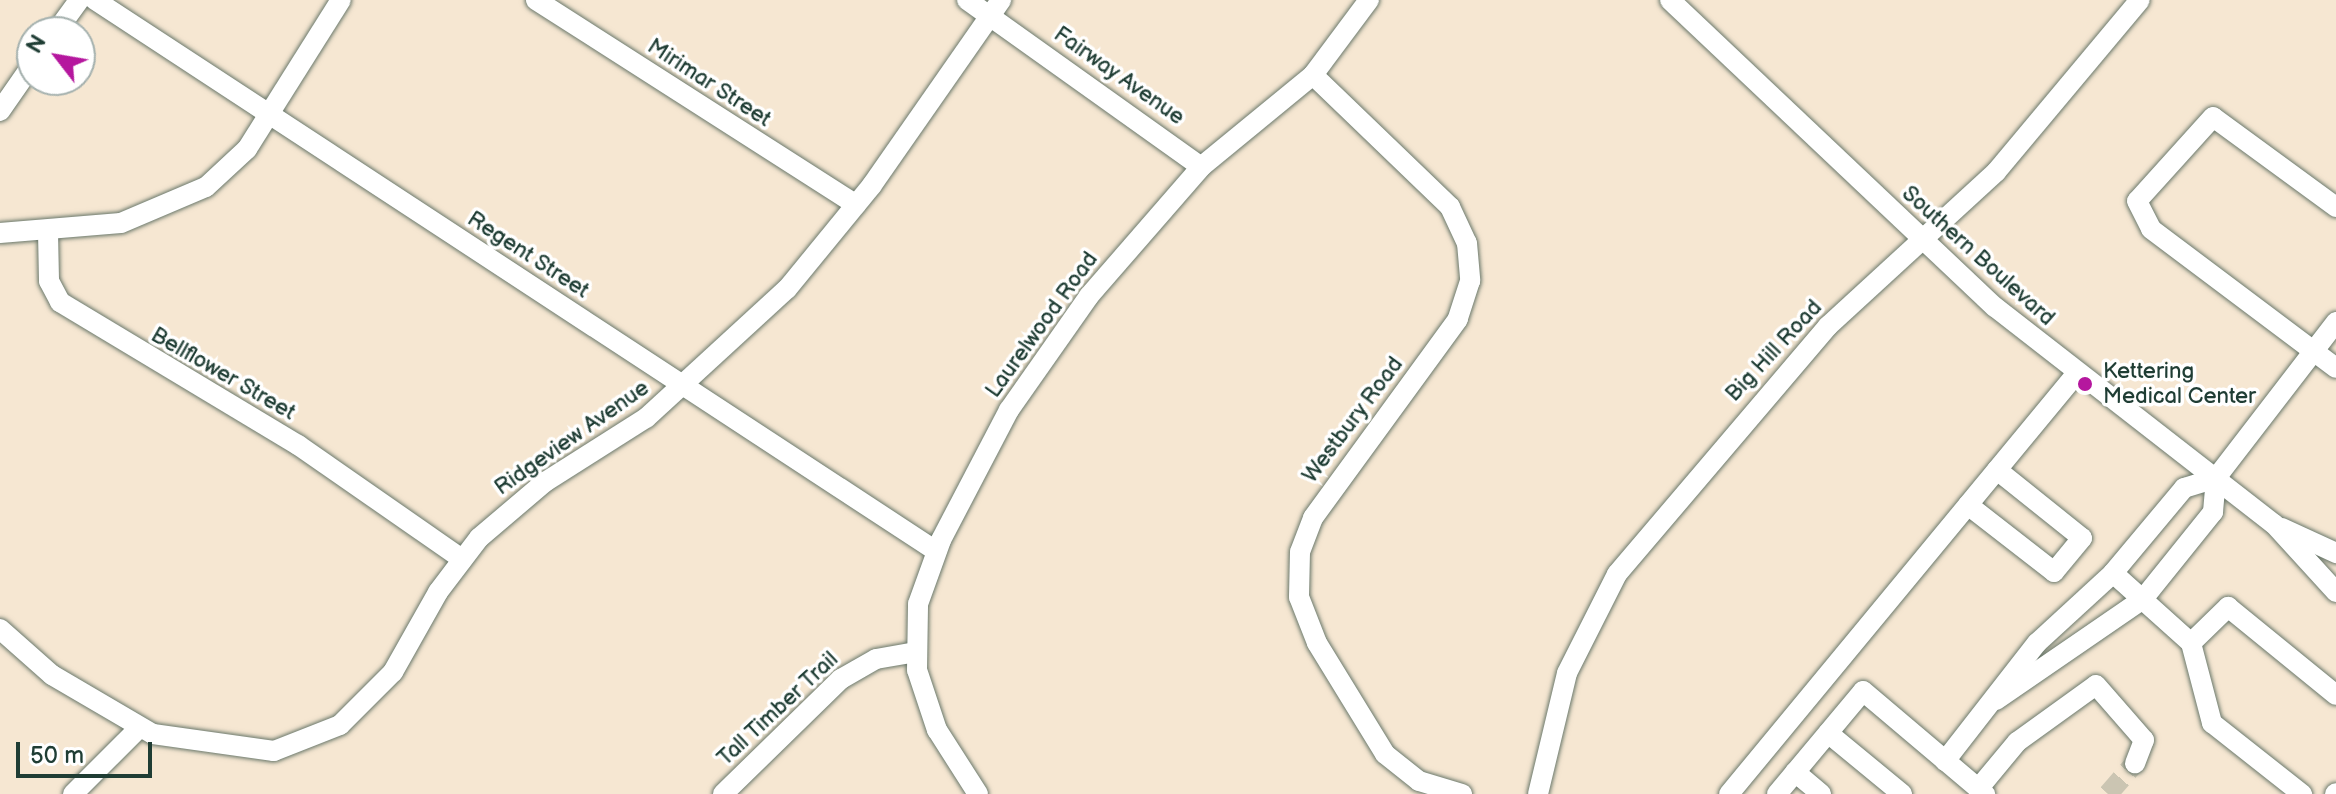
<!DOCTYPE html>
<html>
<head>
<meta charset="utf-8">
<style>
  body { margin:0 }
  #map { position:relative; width:2336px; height:794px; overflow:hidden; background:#f6e7d2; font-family:"Balsamiq Sans",sans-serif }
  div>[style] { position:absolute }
  .minor-tunnel>* { height:20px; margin-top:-10px; transform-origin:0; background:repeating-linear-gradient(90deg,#cbc5b2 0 20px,transparent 0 30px) }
  .roads { filter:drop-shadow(0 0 2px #6a786b) drop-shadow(0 0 2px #6a786b) }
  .minor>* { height:20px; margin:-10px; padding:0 10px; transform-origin:10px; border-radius:10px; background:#fff }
  .dots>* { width:22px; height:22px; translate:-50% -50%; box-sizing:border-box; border:4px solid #fff; border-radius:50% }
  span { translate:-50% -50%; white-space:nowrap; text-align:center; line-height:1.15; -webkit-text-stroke:7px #fff; paint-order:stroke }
  .street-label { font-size:22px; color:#1f3d34 }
  .poi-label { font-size:22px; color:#1f3d34 }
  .left { translate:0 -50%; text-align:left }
  .north { position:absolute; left:16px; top:16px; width:80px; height:80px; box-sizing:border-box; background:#fff; border:2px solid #a5b1ae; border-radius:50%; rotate:301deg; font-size:22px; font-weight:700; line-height:32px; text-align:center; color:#1f3d34 }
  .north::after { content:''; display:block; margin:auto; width:28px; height:36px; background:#b5179e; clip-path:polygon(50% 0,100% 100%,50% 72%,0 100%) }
  .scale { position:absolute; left:16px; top:742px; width:136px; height:36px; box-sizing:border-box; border:4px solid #1f3d34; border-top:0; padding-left:10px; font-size:24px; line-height:28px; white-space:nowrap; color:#1f3d34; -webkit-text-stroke:6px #fff; paint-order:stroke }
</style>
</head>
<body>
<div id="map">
  <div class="minor-tunnel">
    <i style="left:2108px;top:794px;width:41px;rotate:-48.9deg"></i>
  </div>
  <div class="roads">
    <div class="minor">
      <i style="left:95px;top:0;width:1005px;rotate:33.23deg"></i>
      <i style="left:536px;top:0;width:380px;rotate:32.6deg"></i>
      <i style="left:967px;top:0;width:287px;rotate:35.5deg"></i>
      <i style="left:1670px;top:0;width:447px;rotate:43.4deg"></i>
      <i style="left:1995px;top:307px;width:353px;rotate:37.9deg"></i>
      <i style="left:2274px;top:524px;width:92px;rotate:47.6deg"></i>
      <i style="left:56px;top:32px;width:39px;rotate:-54deg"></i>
      <i style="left:1313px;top:75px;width:190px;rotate:43.9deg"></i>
      <i style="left:1450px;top:207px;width:40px;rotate:65deg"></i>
      <i style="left:1467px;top:243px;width:38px;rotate:85deg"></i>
      <i style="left:1470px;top:281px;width:40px;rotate:108deg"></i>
      <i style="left:1458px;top:319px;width:246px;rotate:126.1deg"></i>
      <i style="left:1313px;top:518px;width:36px;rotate:111deg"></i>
      <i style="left:1300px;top:552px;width:45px;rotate:91.3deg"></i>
      <i style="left:1299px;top:597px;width:49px;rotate:68.6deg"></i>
      <i style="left:1317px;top:643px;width:130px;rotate:58.5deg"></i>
      <i style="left:1385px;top:754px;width:43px;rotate:38.5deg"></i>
      <i style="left:1419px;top:781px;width:45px;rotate:16.8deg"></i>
      <i style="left:0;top:111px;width:56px;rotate:-55.2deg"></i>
      <i style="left:2336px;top:207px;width:152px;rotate:-143.8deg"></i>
      <i style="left:2213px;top:117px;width:113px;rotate:132.1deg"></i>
      <i style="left:2137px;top:201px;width:31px;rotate:63deg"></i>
      <i style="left:2151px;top:229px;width:231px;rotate:36.9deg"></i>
      <i style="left:48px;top:232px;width:49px;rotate:88.8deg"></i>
      <i style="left:49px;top:281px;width:24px;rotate:62deg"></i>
      <i style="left:60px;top:302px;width:278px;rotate:31deg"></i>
      <i style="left:298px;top:445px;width:200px;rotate:34.8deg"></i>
      <i style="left:0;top:233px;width:121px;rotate:-4.7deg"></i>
      <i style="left:121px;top:223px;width:92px;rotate:-23deg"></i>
      <i style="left:206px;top:187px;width:56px;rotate:-42.8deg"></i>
      <i style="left:247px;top:149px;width:176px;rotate:-57.8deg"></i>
      <i style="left:1968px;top:505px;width:109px;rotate:37.9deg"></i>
      <i style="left:2054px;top:572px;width:44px;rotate:-50.5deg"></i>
      <i style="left:2082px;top:538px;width:109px;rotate:-141.3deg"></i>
      <i style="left:2282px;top:528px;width:60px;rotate:24.8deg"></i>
      <i style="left:2113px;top:573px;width:105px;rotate:41.9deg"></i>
      <i style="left:2191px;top:643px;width:83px;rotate:75.3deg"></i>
      <i style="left:2212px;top:723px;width:115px;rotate:38.3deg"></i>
      <i style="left:0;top:629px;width:69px;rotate:41.5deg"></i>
      <i style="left:52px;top:675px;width:117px;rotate:30.3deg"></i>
      <i style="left:153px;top:734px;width:122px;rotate:8deg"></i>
      <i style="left:274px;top:751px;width:71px;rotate:-21.5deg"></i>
      <i style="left:340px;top:725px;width:75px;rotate:-45deg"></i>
      <i style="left:393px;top:672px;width:92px;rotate:-60.6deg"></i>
      <i style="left:438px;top:592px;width:68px;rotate:-52.8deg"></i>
      <i style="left:479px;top:538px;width:87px;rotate:-40.3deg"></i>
      <i style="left:545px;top:482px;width:120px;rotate:-32.4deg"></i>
      <i style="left:646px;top:418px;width:191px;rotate:-42.5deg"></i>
      <i style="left:787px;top:289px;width:134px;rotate:-50.7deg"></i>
      <i style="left:872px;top:185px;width:226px;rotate:-55.1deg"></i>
      <i style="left:2191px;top:643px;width:52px;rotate:-44.2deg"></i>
      <i style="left:2228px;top:607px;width:139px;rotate:39.2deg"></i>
      <i style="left:1996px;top:700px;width:178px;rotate:-34.5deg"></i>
      <i style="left:2143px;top:599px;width:112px;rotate:-51.2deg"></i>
      <i style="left:2213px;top:512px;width:34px;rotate:-85deg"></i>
      <i style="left:2216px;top:478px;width:197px;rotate:-52.4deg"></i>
      <i style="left:1828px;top:733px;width:96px;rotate:39.5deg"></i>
      <i style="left:1945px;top:761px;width:150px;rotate:-52.1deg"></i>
      <i style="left:2037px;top:643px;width:103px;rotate:-42.6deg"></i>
      <i style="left:2113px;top:573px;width:111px;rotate:-50.1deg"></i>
      <i style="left:2184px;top:488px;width:34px;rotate:-17deg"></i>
      <i style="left:1795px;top:772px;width:34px;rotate:40deg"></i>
      <i style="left:1978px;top:789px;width:61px;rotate:-50.3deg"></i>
      <i style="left:2017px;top:742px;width:97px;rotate:-35.8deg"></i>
      <i style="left:2096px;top:685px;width:73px;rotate:48.9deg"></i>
      <i style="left:2144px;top:740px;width:25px;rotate:111deg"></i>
      <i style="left:73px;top:794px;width:92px;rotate:-45deg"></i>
      <i style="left:723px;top:794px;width:165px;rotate:-44.3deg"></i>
      <i style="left:841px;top:679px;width:40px;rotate:-29.7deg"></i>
      <i style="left:876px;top:659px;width:40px;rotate:-10deg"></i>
      <i style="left:978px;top:794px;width:76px;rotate:-122.6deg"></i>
      <i style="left:937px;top:730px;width:63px;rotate:-108.4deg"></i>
      <i style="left:917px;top:670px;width:66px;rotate:-89.1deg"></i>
      <i style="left:918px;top:604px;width:68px;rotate:-70.2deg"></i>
      <i style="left:941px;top:540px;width:147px;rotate:-62.4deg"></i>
      <i style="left:1009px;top:410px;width:139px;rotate:-54.9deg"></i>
      <i style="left:1089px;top:296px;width:171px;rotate:-49deg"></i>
      <i style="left:1201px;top:167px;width:145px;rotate:-39.4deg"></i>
      <i style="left:1313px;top:75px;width:94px;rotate:-53.3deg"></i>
      <i style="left:1538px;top:794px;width:124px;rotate:-76.5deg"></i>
      <i style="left:1567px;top:673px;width:111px;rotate:-63.2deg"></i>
      <i style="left:1617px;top:574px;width:326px;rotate:-49.6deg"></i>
      <i style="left:1828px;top:326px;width:228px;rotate:-42.5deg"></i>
      <i style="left:1996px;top:172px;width:224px;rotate:-50.1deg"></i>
      <i style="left:1729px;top:794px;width:546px;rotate:-50.42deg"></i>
      <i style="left:1777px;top:794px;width:134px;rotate:-50.1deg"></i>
      <i style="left:1863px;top:691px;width:160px;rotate:40.2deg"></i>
      <i style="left:2335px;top:794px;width:1px;rotate:-45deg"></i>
    </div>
  </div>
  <div class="dots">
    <i style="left:2085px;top:384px;background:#b5179e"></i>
  </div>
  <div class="street-label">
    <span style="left:1119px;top:76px;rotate:35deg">Fairway Avenue</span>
    <span style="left:709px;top:83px;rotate:33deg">Mirimar Street</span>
    <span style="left:528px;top:255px;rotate:33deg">Regent Street</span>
    <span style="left:1978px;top:256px;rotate:42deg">Southern Boulevard</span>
    <span style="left:1042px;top:325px;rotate:-54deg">Laurelwood Road</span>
    <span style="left:1774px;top:351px;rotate:-47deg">Big Hill Road</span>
    <span style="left:223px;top:374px;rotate:30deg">Bellflower Street</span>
    <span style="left:1353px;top:420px;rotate:-53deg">Westbury Road</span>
    <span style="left:572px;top:438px;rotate:-35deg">Ridgeview Avenue</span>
    <span style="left:778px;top:709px;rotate:-43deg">Tall Timber Trail</span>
  </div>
  <div class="poi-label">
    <span class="left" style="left:2103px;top:384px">Kettering<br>Medical Center</span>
  </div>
  <div class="north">N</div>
  <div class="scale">50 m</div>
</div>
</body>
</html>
